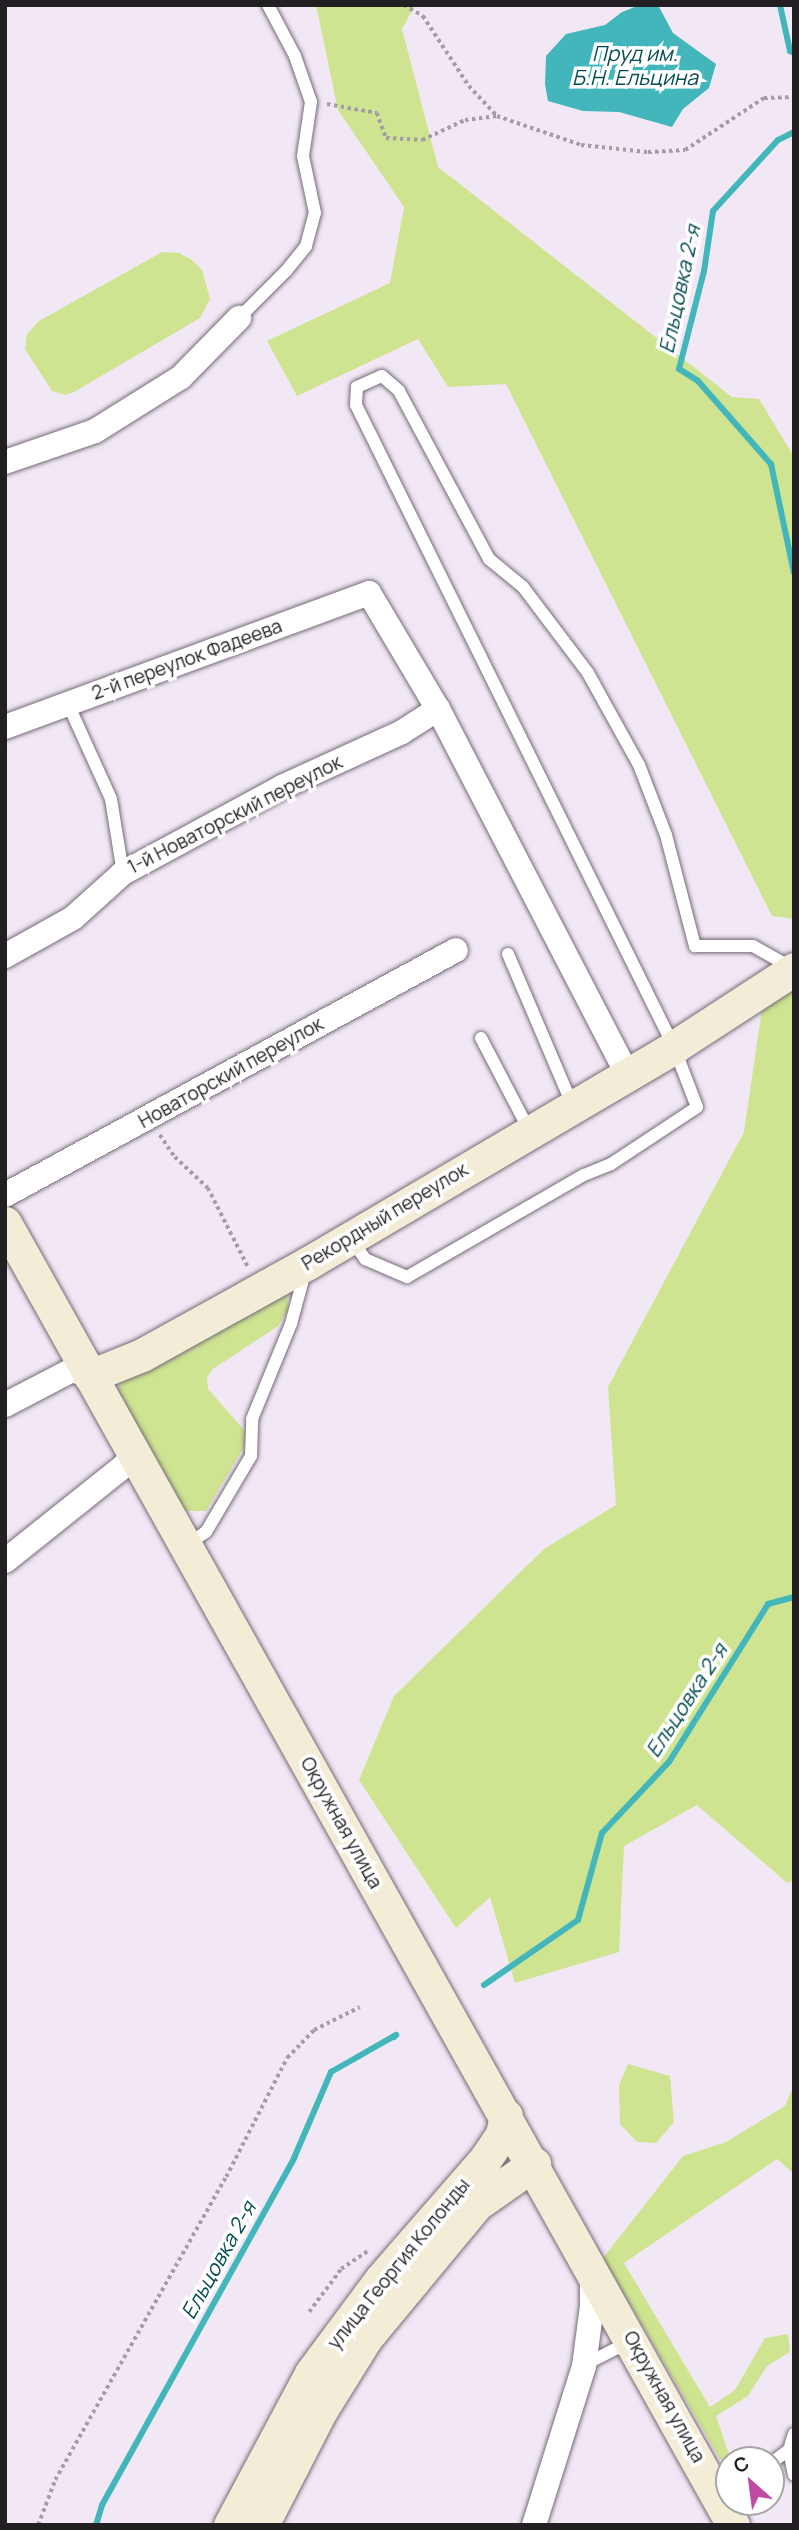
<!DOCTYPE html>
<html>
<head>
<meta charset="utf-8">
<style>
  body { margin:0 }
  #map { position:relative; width:799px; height:2530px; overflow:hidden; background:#f2e8f5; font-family:Manrope,sans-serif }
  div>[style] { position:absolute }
  .green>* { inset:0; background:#cee490 }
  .water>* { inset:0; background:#43b6bc }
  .stream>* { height:6px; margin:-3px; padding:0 3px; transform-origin:3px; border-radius:3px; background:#43b6bc }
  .path>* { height:3.5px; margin-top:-1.75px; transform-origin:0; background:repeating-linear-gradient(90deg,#a49da6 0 3.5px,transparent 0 7px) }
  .roads { filter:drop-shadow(0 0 2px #756c78) drop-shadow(0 0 2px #756c78) }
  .lane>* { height:12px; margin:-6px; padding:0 6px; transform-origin:6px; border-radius:6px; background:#fff }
  .street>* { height:24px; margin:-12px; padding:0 12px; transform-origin:12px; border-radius:12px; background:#fff }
  .secondary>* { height:33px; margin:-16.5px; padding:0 16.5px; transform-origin:16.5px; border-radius:16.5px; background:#f3edd7 }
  span { translate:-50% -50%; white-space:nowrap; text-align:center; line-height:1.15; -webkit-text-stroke:7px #fff; paint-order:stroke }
  .street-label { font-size:19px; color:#221f23 }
  .water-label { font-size:21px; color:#054d50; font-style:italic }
  .frame { position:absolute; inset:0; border:7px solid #221f23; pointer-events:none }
  .north { position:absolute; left:715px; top:2446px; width:70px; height:70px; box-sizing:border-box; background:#fff; border:2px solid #a7a5a7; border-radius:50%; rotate:332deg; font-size:19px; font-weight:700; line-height:28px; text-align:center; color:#221f23 }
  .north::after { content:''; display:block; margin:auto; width:24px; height:32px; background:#c14ba3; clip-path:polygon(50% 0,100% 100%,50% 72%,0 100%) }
</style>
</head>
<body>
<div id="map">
  <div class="green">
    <i style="clip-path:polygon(316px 5px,415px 5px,402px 29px,438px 167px,732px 397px,759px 399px,794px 457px,794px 919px,772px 916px,506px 384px,448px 387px,418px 339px,297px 396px,267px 341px,390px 283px,404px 207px,338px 110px)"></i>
    <i style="clip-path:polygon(162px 252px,179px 253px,192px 260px,202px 270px,210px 299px,200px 318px,74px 392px,65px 395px,52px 391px,25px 349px,27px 334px,39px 321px)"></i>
    <i style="clip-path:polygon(794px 986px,794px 1880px,787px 1883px,697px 1805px,624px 1846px,619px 1952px,515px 1983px,490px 1897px,456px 1928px,359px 1780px,394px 1696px,544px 1549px,616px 1505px,608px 1387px,744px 1132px,762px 1009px)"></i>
    <i style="clip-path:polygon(287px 1293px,288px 1310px,278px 1326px,213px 1369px,207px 1377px,208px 1389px,245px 1431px,248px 1440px,206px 1511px,183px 1511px,117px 1393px,120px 1382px,127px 1375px)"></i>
    <i style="clip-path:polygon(628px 2064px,670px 2076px,674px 2122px,656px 2143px,637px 2142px,620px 2124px,619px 2085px)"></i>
    <i style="clip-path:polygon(794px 2084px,794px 2174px,777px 2159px,624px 2263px,710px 2407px,735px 2390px,765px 2338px,788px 2334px,790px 2352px,767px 2366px,748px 2396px,716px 2416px,731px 2460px,729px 2464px,720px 2459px,603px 2258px,683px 2156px,726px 2142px,785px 2106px)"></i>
  </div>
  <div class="water">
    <i style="clip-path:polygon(640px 5px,658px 5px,673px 33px,716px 64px,709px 88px,683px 109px,672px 127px,619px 112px,583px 111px,548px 101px,545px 84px,546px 56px,566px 34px,605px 25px,622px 12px)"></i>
  </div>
  <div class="stream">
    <i style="left:780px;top:5px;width:47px;rotate:77.7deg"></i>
    <i style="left:790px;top:51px;width:4px;rotate:27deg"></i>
    <i style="left:794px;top:132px;width:18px;rotate:153deg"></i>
    <i style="left:778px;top:140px;width:96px;rotate:132.5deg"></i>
    <i style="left:713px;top:211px;width:61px;rotate:98.5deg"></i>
    <i style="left:704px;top:271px;width:101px;rotate:104.3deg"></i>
    <i style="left:679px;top:369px;width:22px;rotate:32deg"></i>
    <i style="left:698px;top:381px;width:111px;rotate:48.7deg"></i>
    <i style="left:771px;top:464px;width:111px;rotate:78.1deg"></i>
    <i style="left:484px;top:1985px;width:114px;rotate:-34.7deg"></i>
    <i style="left:578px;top:1920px;width:90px;rotate:-74.6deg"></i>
    <i style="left:602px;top:1833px;width:98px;rotate:-46.7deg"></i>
    <i style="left:669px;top:1762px;width:186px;rotate:-57.9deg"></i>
    <i style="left:768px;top:1604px;width:27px;rotate:-15deg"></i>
    <i style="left:96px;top:2525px;width:21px;rotate:-73deg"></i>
    <i style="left:102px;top:2505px;width:397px;rotate:-61deg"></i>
    <i style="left:294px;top:2158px;width:94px;rotate:-66.7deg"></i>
    <i style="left:331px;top:2072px;width:75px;rotate:-29.6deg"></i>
    <i style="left:396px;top:2035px;width:3px;rotate:135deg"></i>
  </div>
  <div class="path">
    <i style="left:404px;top:5px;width:22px;rotate:30deg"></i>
    <i style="left:423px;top:16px;width:84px;rotate:56.7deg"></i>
    <i style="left:469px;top:86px;width:41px;rotate:47deg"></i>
    <i style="left:497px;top:116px;width:89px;rotate:19deg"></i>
    <i style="left:581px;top:145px;width:67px;rotate:6deg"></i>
    <i style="left:648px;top:152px;width:37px;rotate:-3deg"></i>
    <i style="left:685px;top:150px;width:95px;rotate:-33.4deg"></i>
    <i style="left:764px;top:98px;width:30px;rotate:-2deg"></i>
    <i style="left:327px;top:104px;width:51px;rotate:10.2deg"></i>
    <i style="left:377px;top:113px;width:27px;rotate:70deg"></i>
    <i style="left:386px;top:138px;width:36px;rotate:3deg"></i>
    <i style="left:422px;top:140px;width:47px;rotate:-24.9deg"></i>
    <i style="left:465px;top:120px;width:32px;rotate:-7deg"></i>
    <i style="left:160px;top:1135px;width:27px;rotate:56deg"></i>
    <i style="left:175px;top:1157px;width:45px;rotate:43.2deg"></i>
    <i style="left:208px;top:1188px;width:89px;rotate:63.1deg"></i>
    <i style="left:309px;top:2312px;width:54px;rotate:-53.3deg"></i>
    <i style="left:341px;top:2269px;width:32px;rotate:-34deg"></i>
    <i style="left:38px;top:2525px;width:48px;rotate:-69.3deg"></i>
    <i style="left:55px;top:2480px;width:348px;rotate:-60.6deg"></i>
    <i style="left:226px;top:2177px;width:134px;rotate:-62.9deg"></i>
    <i style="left:287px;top:2058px;width:39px;rotate:-46deg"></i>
    <i style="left:314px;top:2030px;width:51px;rotate:-26.6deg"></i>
  </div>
  <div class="roads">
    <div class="lane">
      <i style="left:239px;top:318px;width:66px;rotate:-45deg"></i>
      <i style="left:286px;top:271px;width:32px;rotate:-51deg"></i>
      <i style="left:306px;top:246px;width:34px;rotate:-75deg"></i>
      <i style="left:315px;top:213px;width:58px;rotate:-101.9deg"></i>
      <i style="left:303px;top:156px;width:55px;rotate:-81.6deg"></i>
      <i style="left:311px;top:102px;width:49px;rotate:-109.2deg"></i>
      <i style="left:295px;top:56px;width:58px;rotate:-117.9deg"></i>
      <i style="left:68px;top:704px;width:104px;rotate:65.6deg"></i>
      <i style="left:111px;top:799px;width:75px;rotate:80.8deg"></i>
      <i style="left:508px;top:954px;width:163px;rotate:66.9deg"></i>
      <i style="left:481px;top:1038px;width:104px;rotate:62.4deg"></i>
      <i style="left:350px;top:1238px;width:26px;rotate:54deg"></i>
      <i style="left:365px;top:1259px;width:46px;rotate:23.2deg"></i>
      <i style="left:407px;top:1277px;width:204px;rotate:-30deg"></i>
      <i style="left:584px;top:1175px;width:29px;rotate:-22deg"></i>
      <i style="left:611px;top:1164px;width:103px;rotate:-33.5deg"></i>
      <i style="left:697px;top:1107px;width:64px;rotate:-111deg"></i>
      <i style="left:674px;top:1047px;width:716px;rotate:-116.35deg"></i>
      <i style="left:356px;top:405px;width:18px;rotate:-87deg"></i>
      <i style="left:357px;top:387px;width:27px;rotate:-24deg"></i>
      <i style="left:382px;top:376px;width:23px;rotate:41deg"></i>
      <i style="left:399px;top:391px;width:191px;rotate:61.8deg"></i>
      <i style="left:489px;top:559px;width:44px;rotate:39.5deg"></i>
      <i style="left:523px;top:587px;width:108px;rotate:52.9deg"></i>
      <i style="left:588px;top:673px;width:105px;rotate:61deg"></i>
      <i style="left:639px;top:765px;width:75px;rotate:68.9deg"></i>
      <i style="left:666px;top:835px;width:115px;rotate:75.4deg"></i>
      <i style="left:695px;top:946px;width:58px"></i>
      <i style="left:753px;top:946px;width:45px;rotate:29.4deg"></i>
      <i style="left:185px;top:1546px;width:25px;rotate:-34deg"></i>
      <i style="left:206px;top:1532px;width:88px;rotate:-59.4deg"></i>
      <i style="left:251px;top:1456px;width:37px;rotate:-88deg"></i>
      <i style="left:252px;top:1419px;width:103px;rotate:-67.7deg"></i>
      <i style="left:291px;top:1324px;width:54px;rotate:-74.9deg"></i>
      <i style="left:584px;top:2365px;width:37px;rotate:-27deg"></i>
      <i style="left:617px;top:2348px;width:14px;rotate:12deg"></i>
      <i style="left:789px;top:2450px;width:25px;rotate:79deg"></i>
      <i style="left:771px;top:2463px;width:22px;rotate:-36deg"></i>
      <i style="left:789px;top:2450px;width:17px;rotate:-73deg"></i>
    </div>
    <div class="street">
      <i style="left:5px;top:462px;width:95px;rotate:-19deg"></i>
      <i style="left:95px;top:431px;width:102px;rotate:-32.1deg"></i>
      <i style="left:181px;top:377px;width:83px;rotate:-45.5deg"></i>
      <i style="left:5px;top:727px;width:388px;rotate:-20.2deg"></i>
      <i style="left:369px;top:593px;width:135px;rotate:59.3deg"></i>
      <i style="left:438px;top:709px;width:409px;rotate:62.6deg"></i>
      <i style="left:5px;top:956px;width:78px;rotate:-29.2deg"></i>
      <i style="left:73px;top:918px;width:67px;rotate:-42deg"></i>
      <i style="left:123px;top:873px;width:181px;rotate:-28.4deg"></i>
      <i style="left:282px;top:787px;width:132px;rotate:-24.6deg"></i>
      <i style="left:402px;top:732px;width:43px;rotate:-32.6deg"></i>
      <i style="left:5px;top:1195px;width:513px;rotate:-28.51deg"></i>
      <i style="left:5px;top:1405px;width:76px;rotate:-27.6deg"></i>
      <i style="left:72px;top:1370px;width:19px;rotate:18deg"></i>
      <i style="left:5px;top:1561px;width:152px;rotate:-38.6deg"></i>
      <i style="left:124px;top:1466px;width:16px;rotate:-52deg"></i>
      <i style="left:534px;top:2525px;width:167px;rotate:-72.5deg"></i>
      <i style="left:584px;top:2366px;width:61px;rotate:-82.4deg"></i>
      <i style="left:592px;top:2306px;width:31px;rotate:-90deg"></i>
    </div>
    <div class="secondary">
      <i style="left:5px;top:1223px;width:1492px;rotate:60.79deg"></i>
      <i style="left:90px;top:1376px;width:56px;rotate:-22deg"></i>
      <i style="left:142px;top:1355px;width:190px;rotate:-29deg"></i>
      <i style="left:308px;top:1263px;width:425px;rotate:-30.5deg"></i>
      <i style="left:674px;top:1047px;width:143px;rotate:-33deg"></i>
      <i style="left:230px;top:2525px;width:172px;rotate:-61.9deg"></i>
      <i style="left:311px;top:2373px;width:117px;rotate:-53.3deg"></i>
      <i style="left:381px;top:2279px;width:160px;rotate:-49deg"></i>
      <i style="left:486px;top:2158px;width:29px;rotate:-56deg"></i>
      <i style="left:502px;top:2134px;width:19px;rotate:-78deg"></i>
      <i style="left:262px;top:2525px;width:127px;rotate:-62.8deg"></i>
      <i style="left:320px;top:2412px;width:87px;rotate:-58.1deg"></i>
      <i style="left:366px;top:2338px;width:174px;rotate:-50.4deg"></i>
      <i style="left:477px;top:2204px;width:70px;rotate:-35.1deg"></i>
    </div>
  </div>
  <div class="street-label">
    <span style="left:187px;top:660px;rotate:-20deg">2-й переулок Фадеева</span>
    <span style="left:235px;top:815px;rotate:-27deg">1-й Новаторский переулок</span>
    <span style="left:231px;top:1073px;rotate:-29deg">Новаторский переулок</span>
    <span style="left:385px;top:1217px;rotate:-31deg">Рекордный переулок</span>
    <span style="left:341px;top:1823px;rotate:61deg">Окружная улица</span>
    <span style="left:399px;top:2264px;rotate:-51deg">улица Георгия Колонды</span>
    <span style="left:664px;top:2397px;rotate:61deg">Окружная улица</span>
  </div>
  <div class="water-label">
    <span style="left:635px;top:65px">Пруд им.<br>Б.Н. Ельцина</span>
    <span style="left:679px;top:289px;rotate:-78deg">Ельцовка 2-я</span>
    <span style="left:686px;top:1700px;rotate:-57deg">Ельцовка 2-я</span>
    <span style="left:218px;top:2260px;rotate:-61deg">Ельцовка 2-я</span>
  </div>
  <div class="frame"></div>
  <div class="north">С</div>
</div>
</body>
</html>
